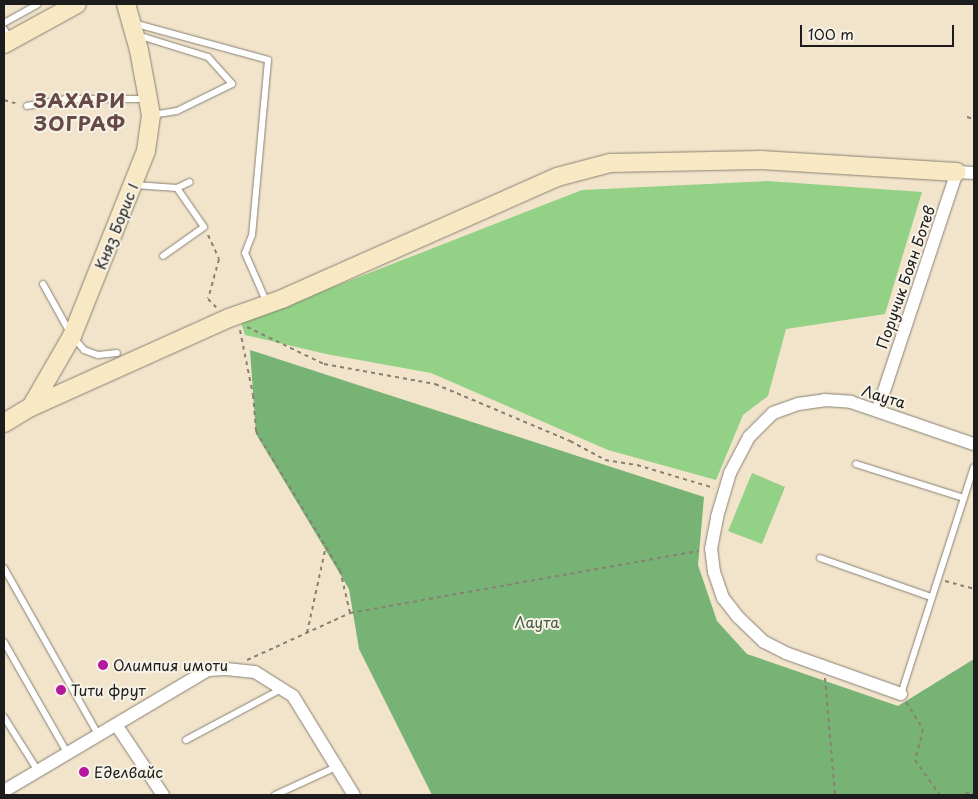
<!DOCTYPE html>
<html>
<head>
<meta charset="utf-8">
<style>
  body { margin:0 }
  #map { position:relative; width:978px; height:799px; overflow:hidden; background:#f2e4cb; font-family:"Playpen Sans",sans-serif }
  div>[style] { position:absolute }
  .green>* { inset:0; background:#93d187 }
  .forest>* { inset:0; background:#76b374 }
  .path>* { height:2px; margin-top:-1px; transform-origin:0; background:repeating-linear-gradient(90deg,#878074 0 4px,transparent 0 8px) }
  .roads { filter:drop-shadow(0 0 1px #878074) drop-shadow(0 0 1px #878074) }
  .lane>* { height:6px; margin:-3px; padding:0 3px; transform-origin:3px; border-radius:3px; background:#fff }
  .street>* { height:12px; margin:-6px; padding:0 6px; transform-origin:6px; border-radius:6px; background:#fff }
  .secondary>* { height:18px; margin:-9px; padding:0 9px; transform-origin:9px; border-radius:9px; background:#f8e8c3 }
  .dots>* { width:14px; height:14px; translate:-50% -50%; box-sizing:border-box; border:2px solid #f7f3e8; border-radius:50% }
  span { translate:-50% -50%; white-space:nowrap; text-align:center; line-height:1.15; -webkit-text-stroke:4px #f7f3e8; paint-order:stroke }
  .street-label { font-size:15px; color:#1c1c1c }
  .park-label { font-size:15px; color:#465b41 }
  .poi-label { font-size:15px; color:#1c1c1c }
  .left { translate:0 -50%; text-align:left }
  .district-label { font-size:20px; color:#674a48; font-weight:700; letter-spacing:1px }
  .frame { position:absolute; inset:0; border:5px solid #1c1c1c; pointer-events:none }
  .scale { position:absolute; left:800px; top:25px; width:154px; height:22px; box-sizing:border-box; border:2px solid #1c1c1c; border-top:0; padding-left:6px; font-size:15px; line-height:18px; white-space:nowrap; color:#1c1c1c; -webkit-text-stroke:4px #f7f3e8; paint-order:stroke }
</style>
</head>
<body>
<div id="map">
  <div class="green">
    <i style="clip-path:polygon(768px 181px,922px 192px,885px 314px,786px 329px,768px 396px,743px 415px,716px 480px,608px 450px,431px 373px,326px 354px,245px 335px,241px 323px,582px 190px)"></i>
    <i style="clip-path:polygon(752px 473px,785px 487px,762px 544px,728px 531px)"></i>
  </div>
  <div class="forest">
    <i style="clip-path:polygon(250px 350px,704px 497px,698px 565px,717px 621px,747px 654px,898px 706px,974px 659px,974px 795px,432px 795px,359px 649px,349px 589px,256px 434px)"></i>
  </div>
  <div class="path">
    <i style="left:4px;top:100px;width:15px;rotate:16deg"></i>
    <i style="left:967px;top:117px;width:7px;rotate:16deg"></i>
    <i style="left:208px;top:235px;width:26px;rotate:65deg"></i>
    <i style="left:219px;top:259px;width:41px;rotate:105.4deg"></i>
    <i style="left:208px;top:299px;width:13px;rotate:45deg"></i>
    <i style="left:247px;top:327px;width:85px;rotate:25.7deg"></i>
    <i style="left:324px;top:364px;width:113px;rotate:10.2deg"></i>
    <i style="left:435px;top:384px;width:147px;rotate:22.9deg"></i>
    <i style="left:570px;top:441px;width:40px;rotate:28deg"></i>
    <i style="left:605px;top:460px;width:32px;rotate:9deg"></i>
    <i style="left:637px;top:465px;width:80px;rotate:16.6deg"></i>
    <i style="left:240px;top:330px;width:66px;rotate:78.7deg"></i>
    <i style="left:253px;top:395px;width:36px;rotate:85deg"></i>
    <i style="left:256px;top:431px;width:162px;rotate:58.9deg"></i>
    <i style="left:340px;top:570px;width:44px;rotate:76.9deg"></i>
    <i style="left:945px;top:581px;width:30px;rotate:15deg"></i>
    <i style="left:307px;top:633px;width:89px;rotate:-77.7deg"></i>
    <i style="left:247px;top:660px;width:113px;rotate:-24.5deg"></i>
    <i style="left:350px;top:613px;width:354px;rotate:-10.1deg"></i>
    <i style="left:825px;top:678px;width:117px;rotate:85.1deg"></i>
    <i style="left:906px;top:702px;width:32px;rotate:58deg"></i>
    <i style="left:923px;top:729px;width:32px;rotate:104deg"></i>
    <i style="left:915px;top:760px;width:43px;rotate:54.5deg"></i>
    <i style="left:957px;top:795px;width:17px;rotate:-10deg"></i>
  </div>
  <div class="roads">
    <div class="lane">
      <i style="left:4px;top:23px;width:38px;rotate:-29deg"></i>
      <i style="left:133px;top:23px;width:140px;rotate:15.3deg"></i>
      <i style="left:268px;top:60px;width:176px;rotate:95.2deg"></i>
      <i style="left:252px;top:235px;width:19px;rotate:111deg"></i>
      <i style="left:245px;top:253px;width:55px;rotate:66.3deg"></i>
      <i style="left:4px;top:29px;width:12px;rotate:59deg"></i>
      <i style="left:137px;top:35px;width:74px;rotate:17.2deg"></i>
      <i style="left:208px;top:57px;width:36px;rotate:48deg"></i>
      <i style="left:232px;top:84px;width:61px;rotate:153.9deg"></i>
      <i style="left:177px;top:111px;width:25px;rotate:171deg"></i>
      <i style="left:27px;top:106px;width:39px;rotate:-10deg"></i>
      <i style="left:65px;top:99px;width:81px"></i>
      <i style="left:135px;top:185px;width:42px;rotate:4.1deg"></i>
      <i style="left:177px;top:188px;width:47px;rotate:55.3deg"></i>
      <i style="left:204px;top:227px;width:50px;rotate:144.7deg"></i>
      <i style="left:177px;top:188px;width:14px;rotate:-25deg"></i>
      <i style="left:43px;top:284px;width:60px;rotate:60.9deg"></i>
      <i style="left:72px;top:336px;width:18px;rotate:49deg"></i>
      <i style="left:84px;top:350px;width:15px;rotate:20deg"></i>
      <i style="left:98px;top:355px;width:19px;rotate:-6deg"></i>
      <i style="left:856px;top:464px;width:113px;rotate:17.5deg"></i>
      <i style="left:820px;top:558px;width:118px;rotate:19.4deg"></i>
      <i style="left:4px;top:568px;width:193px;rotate:60.5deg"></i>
      <i style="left:4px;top:642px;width:129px;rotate:60.3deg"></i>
      <i style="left:901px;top:694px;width:238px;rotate:-72.2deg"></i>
      <i style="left:4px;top:717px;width:64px;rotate:57.8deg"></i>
      <i style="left:186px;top:740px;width:110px;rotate:-28.2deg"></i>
      <i style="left:275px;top:795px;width:69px;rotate:-24.7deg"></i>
    </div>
    <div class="street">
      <i style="left:878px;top:409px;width:250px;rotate:-71.6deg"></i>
      <i style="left:957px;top:172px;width:17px;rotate:3deg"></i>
      <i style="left:901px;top:694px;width:122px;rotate:-160.4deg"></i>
      <i style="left:786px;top:653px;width:25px;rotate:-153deg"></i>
      <i style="left:764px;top:642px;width:36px;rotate:-136deg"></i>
      <i style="left:738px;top:617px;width:24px;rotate:-128deg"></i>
      <i style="left:723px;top:598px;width:28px;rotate:-109deg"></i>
      <i style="left:714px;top:572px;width:23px;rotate:-97deg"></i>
      <i style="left:711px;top:549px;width:33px;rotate:-79deg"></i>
      <i style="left:717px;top:517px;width:46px;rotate:-73.5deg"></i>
      <i style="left:730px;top:473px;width:41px;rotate:-62.2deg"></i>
      <i style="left:749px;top:437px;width:34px;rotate:-45deg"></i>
      <i style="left:773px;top:413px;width:27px;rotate:-20deg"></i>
      <i style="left:798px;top:404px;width:27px;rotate:-8deg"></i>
      <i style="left:825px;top:400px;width:26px;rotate:4deg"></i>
      <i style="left:851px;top:402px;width:130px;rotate:18.9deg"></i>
      <i style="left:117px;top:726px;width:83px;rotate:56.3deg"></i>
      <i style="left:4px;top:791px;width:237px;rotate:-30.7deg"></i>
      <i style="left:208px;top:670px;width:18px;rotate:-3deg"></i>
      <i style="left:226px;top:669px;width:29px;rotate:6deg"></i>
      <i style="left:255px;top:672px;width:45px;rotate:32.3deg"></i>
      <i style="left:293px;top:696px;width:116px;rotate:58.4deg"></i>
    </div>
    <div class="secondary">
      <i style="left:4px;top:44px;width:83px;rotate:-28.7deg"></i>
      <i style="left:31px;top:407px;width:82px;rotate:-60deg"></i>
      <i style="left:72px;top:336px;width:199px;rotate:-68.2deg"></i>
      <i style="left:146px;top:151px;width:36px;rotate:-82deg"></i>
      <i style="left:151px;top:115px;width:66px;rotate:-100.5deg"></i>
      <i style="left:139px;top:50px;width:48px;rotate:-105.8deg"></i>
      <i style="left:4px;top:423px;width:31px;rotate:-31deg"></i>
      <i style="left:31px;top:407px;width:217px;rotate:-24.2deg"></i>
      <i style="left:229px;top:318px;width:56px;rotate:-19.7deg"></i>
      <i style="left:282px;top:299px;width:301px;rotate:-23.9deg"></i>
      <i style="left:557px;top:177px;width:55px;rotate:-14.8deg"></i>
      <i style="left:610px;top:163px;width:151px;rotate:-1.1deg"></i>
      <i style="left:761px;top:160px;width:196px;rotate:3.5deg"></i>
    </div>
  </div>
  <div class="dots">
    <i style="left:103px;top:665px;background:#b5179e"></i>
    <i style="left:61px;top:690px;background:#b5179e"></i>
    <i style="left:84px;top:772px;background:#b5179e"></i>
  </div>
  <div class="street-label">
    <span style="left:116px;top:226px;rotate:-68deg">Княз Борис I</span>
    <span style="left:905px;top:277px;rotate:-71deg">Поручик Боян Ботев</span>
    <span style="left:884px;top:396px;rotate:17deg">Лаута</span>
  </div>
  <div class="park-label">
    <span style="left:537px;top:622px">Лаута</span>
  </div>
  <div class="poi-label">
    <span class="left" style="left:113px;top:665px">Олимпия имоти</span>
    <span class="left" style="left:71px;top:690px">Тити фрут</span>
    <span class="left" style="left:94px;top:772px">Еделвайс</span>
  </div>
  <div class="district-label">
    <span style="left:80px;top:112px">ЗАХАРИ<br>ЗОГРАФ</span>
  </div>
  <div class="frame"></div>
  <div class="scale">100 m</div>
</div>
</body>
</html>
